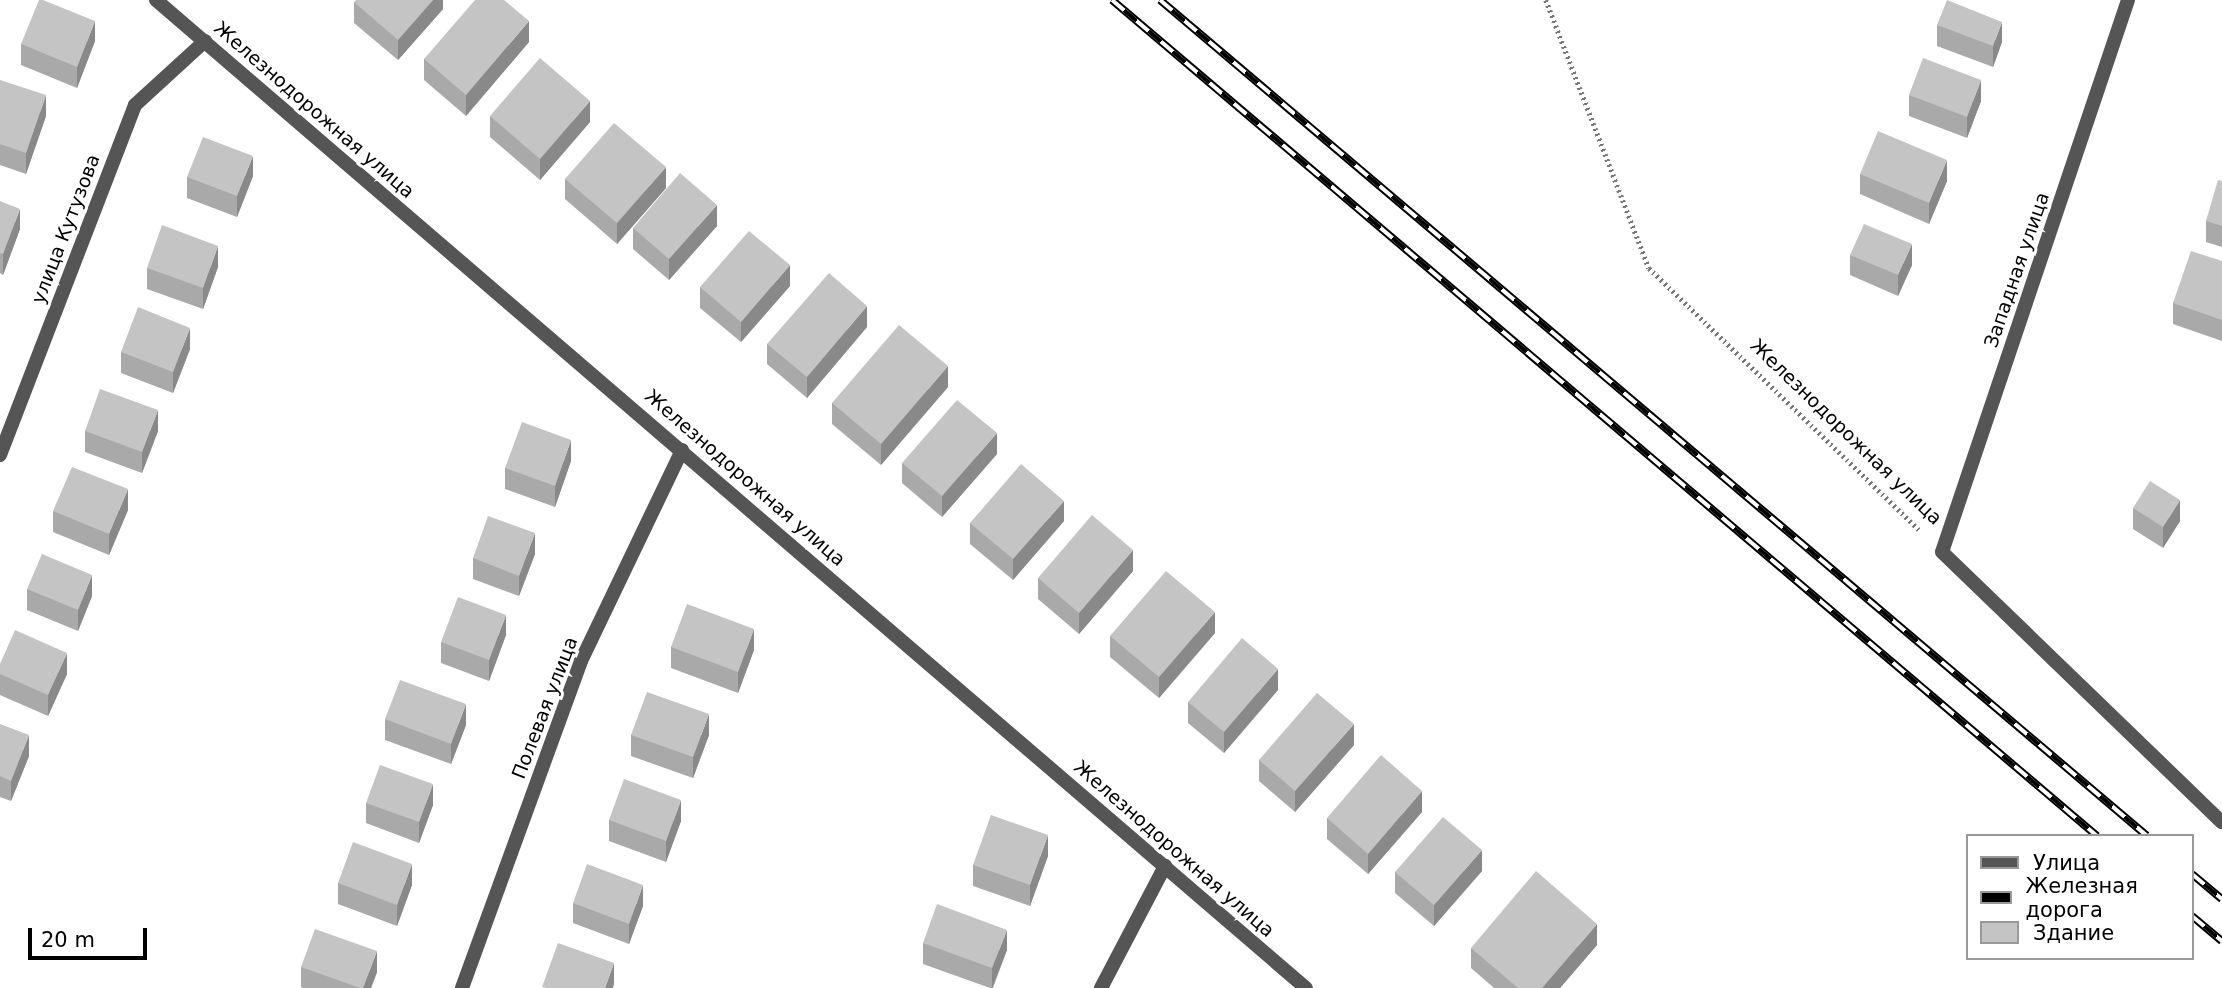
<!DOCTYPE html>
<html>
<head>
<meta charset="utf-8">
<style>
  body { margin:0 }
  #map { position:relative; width:2222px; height:988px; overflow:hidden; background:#fff; font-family:"DejaVu Sans",sans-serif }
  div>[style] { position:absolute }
  .path>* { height:4.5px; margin-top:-2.25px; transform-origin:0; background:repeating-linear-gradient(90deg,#777 0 2px,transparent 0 5.5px) }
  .street>* { height:14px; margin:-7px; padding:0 7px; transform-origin:7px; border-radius:7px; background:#555 }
  .rail>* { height:8px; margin-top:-4px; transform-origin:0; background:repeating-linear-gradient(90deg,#fff 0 16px,#000 0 32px); box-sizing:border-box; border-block:2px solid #000 }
  .wall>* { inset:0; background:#a9a9a9 }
  .shaded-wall>* { inset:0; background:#898989 }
  .building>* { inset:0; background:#c4c4c4 }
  span { translate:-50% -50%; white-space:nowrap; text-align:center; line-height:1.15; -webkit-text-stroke:6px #fff; paint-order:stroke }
  .street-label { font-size:19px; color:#000 }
  .legend { position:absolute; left:1966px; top:834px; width:228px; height:126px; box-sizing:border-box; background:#fff; border:2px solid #999; margin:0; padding:9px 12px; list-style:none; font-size:21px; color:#000 }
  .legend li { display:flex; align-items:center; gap:14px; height:35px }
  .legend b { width:35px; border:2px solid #999 }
  .scale { position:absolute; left:28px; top:928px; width:119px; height:32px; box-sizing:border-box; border:4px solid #000; border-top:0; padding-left:9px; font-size:21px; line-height:24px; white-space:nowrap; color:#000; -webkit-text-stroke:5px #fff; paint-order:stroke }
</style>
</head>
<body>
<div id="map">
  <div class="path">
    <i style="left:1546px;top:0;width:287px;rotate:69deg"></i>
    <i style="left:1649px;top:268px;width:379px;rotate:44.1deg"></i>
  </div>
  <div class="street">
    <i style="left:156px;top:0;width:1516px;rotate:40.67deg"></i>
    <i style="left:2128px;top:0;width:582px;rotate:108.62deg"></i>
    <i style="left:1942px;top:552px;width:389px;rotate:44deg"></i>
    <i style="left:0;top:455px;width:375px;rotate:-68.9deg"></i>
    <i style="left:135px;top:105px;width:95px;rotate:-42.4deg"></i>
    <i style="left:462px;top:988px;width:348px;rotate:-70deg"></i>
    <i style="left:581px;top:661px;width:234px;rotate:-64.4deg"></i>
    <i style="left:1101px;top:988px;width:138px;rotate:-62.3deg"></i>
  </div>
  <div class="rail">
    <i style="left:1112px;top:0;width:1292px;rotate:40.32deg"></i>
    <i style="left:1160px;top:0;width:1293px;rotate:40.26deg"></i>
    <i style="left:2192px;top:874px;width:39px;rotate:40deg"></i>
    <i style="left:2192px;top:916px;width:39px;rotate:40deg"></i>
  </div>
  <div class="wall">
    <i style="clip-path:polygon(443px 0,443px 9px,398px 60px,354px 23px,354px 2px)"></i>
    <i style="clip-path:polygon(1937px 25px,2002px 42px,1993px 67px,1937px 46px)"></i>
    <i style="clip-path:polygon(95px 41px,77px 88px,21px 65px,21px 44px)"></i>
    <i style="clip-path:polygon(529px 42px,466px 116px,424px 80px,424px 59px)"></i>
    <i style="clip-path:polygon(0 80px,46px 116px,26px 174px,0 165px)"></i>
    <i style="clip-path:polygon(1909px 95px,1981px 101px,1967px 138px,1909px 116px)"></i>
    <i style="clip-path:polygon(490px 116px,590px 122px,540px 180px,490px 137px)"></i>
    <i style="clip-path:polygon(1860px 174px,1947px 181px,1929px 224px,1860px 194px)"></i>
    <i style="clip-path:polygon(253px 176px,237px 217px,187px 198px,187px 177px)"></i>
    <i style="clip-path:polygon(565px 179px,666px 188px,617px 244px,565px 199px)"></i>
    <i style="clip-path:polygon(2222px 181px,2222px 247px,2206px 242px,2206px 221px)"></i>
    <i style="clip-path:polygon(0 201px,20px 229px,3px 275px,0 273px)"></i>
    <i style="clip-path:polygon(717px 226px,669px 280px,633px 249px,633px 228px)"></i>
    <i style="clip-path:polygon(1850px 255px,1912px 265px,1898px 296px,1850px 275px)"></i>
    <i style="clip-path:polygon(2222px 261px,2222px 341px,2173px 324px,2173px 303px)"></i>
    <i style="clip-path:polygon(218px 267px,203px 309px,147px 289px,147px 268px)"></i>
    <i style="clip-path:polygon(790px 286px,741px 342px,700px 308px,700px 287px)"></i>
    <i style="clip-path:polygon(867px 327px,807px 398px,767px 364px,767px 344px)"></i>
    <i style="clip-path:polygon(190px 349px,173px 393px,121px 373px,121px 352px)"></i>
    <i style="clip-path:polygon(948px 387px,881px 465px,832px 424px,832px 403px)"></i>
    <i style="clip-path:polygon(85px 431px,158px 431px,142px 473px,85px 452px)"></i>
    <i style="clip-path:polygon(997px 454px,942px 517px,902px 483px,902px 463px)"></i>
    <i style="clip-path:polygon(571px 461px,555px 507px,505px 489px,505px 468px)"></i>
    <i style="clip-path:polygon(2133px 508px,2180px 521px,2163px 548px,2133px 529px)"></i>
    <i style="clip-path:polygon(128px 510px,109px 555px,53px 532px,53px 511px)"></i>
    <i style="clip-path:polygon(1064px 521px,1013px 580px,970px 544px,970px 523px)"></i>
    <i style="clip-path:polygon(535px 554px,519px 596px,473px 579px,473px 558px)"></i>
    <i style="clip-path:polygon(1133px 571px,1079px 634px,1038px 599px,1038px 578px)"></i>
    <i style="clip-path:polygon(27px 589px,92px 596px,78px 631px,27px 610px)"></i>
    <i style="clip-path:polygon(1215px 633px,1159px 698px,1110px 657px,1110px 636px)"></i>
    <i style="clip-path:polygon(506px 635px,489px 681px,441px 663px,441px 642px)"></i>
    <i style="clip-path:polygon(671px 647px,754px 650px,738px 693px,671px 668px)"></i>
    <i style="clip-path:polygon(0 664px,67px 674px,48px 716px,0 695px)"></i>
    <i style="clip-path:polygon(1278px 690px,1224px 753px,1188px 723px,1188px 702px)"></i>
    <i style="clip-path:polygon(385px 719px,466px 725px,451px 764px,385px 740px)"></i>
    <i style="clip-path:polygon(0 724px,29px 756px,11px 801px,0 797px)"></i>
    <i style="clip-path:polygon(631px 735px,709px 735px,693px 778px,631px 756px)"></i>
    <i style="clip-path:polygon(1354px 745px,1295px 812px,1259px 781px,1259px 760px)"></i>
    <i style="clip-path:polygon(366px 803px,433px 805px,419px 843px,366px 823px)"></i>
    <i style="clip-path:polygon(1422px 812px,1368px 874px,1327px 839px,1327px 818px)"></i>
    <i style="clip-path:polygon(609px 820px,681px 821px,666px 862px,609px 841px)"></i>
    <i style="clip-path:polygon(1048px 856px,1030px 906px,973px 886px,973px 865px)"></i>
    <i style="clip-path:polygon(1482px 871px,1434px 926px,1395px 893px,1395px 872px)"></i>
    <i style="clip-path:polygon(338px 883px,412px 885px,397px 926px,338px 904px)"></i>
    <i style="clip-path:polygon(573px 903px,643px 906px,629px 944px,573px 923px)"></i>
    <i style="clip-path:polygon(923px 943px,1007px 950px,993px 988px,990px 988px,923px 964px)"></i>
    <i style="clip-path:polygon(1597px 945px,1560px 988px,1494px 988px,1471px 968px,1471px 948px)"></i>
    <i style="clip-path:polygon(301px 967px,377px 972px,371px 988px,303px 988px,301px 987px)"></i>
  </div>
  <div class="shaded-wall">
    <i style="clip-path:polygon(433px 0,443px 0,443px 9px,398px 60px,398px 40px)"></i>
    <i style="clip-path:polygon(95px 21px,95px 41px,77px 88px,77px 67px)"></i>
    <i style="clip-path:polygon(529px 21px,529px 42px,466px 116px,466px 95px)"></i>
    <i style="clip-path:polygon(2002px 22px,2002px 42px,1993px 67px,1993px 46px)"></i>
    <i style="clip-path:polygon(1981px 80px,1981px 101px,1967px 138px,1967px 117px)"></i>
    <i style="clip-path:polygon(46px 95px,46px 116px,26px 174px,26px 153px)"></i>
    <i style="clip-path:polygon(590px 101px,590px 122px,540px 180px,540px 159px)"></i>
    <i style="clip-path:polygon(253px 156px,253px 176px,237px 217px,237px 196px)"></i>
    <i style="clip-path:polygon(1947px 160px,1947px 181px,1929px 224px,1929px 203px)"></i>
    <i style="clip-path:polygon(666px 167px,666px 188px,617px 244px,617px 223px)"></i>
    <i style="clip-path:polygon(717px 205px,717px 226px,669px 280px,669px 259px)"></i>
    <i style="clip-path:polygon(20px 209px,20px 229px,3px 275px,3px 254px)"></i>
    <i style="clip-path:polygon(1912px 244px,1912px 265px,1898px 296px,1898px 275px)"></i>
    <i style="clip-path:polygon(218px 246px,218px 267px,203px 309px,203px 288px)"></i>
    <i style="clip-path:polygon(790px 265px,790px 286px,741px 342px,741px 322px)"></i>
    <i style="clip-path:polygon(867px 306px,867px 327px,807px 398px,807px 377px)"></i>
    <i style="clip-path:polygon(190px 328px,190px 349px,173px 393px,173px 372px)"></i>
    <i style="clip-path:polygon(948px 366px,948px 387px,881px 465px,881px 444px)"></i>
    <i style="clip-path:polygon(158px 410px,158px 431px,142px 473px,142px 452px)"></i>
    <i style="clip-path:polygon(997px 433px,997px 454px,942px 517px,942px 496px)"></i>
    <i style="clip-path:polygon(571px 440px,571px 461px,555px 507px,555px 486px)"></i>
    <i style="clip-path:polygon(128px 489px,128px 510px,109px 555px,109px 534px)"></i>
    <i style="clip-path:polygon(2180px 500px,2180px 521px,2163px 548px,2163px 527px)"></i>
    <i style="clip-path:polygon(1064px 501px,1064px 521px,1013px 580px,1013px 559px)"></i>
    <i style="clip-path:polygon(535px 533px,535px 554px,519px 596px,519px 576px)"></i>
    <i style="clip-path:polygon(1133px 550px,1133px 571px,1079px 634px,1079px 613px)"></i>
    <i style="clip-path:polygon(92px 575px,92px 596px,78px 631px,78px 610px)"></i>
    <i style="clip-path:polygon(1215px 612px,1215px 633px,1159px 698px,1159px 677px)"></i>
    <i style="clip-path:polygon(506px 615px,506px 635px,489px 681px,489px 660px)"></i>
    <i style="clip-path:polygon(754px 629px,754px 650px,738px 693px,738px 672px)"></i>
    <i style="clip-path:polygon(67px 653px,67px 674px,48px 716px,48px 695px)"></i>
    <i style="clip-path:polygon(1278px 669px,1278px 690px,1224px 753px,1224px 732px)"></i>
    <i style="clip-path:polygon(466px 704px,466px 725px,451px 764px,451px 744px)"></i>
    <i style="clip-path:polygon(709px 714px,709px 735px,693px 778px,693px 757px)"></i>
    <i style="clip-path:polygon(1354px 724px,1354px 745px,1295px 812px,1295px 791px)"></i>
    <i style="clip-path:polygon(29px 735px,29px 756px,11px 801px,11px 781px)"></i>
    <i style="clip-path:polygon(433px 784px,433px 805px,419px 843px,419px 822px)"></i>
    <i style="clip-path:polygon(1422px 791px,1422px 812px,1368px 874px,1368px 854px)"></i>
    <i style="clip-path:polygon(681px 800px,681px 821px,666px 862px,666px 841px)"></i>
    <i style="clip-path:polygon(1048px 835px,1048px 856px,1030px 906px,1030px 885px)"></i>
    <i style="clip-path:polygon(1482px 850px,1482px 871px,1434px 926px,1434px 905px)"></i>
    <i style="clip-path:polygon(412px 864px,412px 885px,397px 926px,397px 905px)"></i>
    <i style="clip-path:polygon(643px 885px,643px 906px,629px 944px,629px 924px)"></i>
    <i style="clip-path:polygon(1597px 924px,1597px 945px,1560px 988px,1542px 988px)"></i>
    <i style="clip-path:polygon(1007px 930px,1007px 950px,992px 988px,992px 968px)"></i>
    <i style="clip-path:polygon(377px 951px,377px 972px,371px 988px,363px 988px)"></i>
    <i style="clip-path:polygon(614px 963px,614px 984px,613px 988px,605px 988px)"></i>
  </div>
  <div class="building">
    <i style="clip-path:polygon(39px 0,43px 0,95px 21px,77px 67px,21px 44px)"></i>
    <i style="clip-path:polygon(356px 0,433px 0,398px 40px,354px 2px)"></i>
    <i style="clip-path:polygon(475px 0,504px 0,529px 21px,466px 95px,424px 59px)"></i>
    <i style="clip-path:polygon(1947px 0,2002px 22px,1993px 46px,1937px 25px)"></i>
    <i style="clip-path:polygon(540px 58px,590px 101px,540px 159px,490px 116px)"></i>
    <i style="clip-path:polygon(1923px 58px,1981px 80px,1967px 117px,1909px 95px)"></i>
    <i style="clip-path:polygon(0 80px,46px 95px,26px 153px,0 144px)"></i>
    <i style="clip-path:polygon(614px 123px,666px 167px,617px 223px,565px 179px)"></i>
    <i style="clip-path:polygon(1878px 131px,1947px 160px,1929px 203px,1860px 174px)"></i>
    <i style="clip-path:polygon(203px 137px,253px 156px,237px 196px,187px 177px)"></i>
    <i style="clip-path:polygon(680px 173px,717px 205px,669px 259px,633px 228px)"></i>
    <i style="clip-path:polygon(2218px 180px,2222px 181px,2222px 226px,2206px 221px)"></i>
    <i style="clip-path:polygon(0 201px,20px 209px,3px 254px,0 253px)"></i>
    <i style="clip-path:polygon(1864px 224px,1912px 244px,1898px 275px,1850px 255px)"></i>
    <i style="clip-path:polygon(162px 225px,218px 246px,203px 288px,147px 268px)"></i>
    <i style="clip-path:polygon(749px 231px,790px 265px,741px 322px,700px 287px)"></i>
    <i style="clip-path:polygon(2191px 251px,2222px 261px,2222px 320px,2173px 303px)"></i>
    <i style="clip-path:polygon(829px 273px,867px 306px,807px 377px,767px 344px)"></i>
    <i style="clip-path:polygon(138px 307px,190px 328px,173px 372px,121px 352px)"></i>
    <i style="clip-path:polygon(899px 325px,948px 366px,881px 444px,832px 403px)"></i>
    <i style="clip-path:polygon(100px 389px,158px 410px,142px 452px,85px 431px)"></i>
    <i style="clip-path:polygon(957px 400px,997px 433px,942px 496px,902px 463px)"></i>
    <i style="clip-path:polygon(522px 422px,571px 440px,555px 486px,505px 468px)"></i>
    <i style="clip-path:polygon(1021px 464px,1064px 501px,1013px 559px,970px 523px)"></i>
    <i style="clip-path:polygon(72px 467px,128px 489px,109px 534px,53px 511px)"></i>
    <i style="clip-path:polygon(2150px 481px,2180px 500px,2163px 527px,2133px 508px)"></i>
    <i style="clip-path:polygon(1092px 515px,1133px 550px,1079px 613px,1038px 578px)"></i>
    <i style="clip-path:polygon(488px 516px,535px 533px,519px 576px,473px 558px)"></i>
    <i style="clip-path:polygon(42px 554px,92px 575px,78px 610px,27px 589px)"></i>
    <i style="clip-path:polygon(1166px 571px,1215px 612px,1159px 677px,1110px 636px)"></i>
    <i style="clip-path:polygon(458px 597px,506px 615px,489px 660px,441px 642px)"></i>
    <i style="clip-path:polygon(687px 604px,754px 629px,738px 672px,671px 647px)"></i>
    <i style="clip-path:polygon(15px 630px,67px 653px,48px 695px,0 674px,0 664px)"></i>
    <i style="clip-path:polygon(1242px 638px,1278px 669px,1224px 732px,1188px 702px)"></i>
    <i style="clip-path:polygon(400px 680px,466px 704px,451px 744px,385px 719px)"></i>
    <i style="clip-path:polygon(647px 692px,709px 714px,693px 757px,631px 735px)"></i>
    <i style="clip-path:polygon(1317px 693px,1354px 724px,1295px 791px,1259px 760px)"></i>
    <i style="clip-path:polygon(0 724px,29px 735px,11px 781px,0 776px)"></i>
    <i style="clip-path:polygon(1381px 755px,1422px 791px,1368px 854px,1327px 818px)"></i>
    <i style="clip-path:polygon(380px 765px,433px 784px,419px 822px,366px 803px)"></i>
    <i style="clip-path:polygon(624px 779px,681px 800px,666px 841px,609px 820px)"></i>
    <i style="clip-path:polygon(991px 815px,1048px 835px,1030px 885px,973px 865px)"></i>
    <i style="clip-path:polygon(1443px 817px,1482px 850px,1434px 905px,1395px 872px)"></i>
    <i style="clip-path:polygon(353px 842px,412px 864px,397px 905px,338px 883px)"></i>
    <i style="clip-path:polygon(587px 864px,643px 885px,629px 924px,573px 903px)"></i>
    <i style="clip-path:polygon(1536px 871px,1597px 924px,1542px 988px,1518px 988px,1471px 948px)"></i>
    <i style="clip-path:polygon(937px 904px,1007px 930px,992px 968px,923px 943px)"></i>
    <i style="clip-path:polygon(315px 929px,377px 951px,363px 988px,360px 988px,301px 967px)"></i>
    <i style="clip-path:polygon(558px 943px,614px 963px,605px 988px,546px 988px,542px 987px)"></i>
  </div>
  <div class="street-label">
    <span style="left:314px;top:110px;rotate:41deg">Железнодорожная улица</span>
    <span style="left:66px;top:229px;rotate:-69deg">улица Кутузова</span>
    <span style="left:2017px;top:270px;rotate:-71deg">Западная улица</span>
    <span style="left:1846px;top:432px;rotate:44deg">Железнодорожная улица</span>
    <span style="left:745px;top:478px;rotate:41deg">Железнодорожная улица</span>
    <span style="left:545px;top:708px;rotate:-69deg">Полевая улица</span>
    <span style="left:1174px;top:849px;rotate:41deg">Железнодорожная улица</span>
  </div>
  <ul class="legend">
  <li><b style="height:9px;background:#555"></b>Улица</li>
  <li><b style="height:9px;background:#000"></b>Железная дорога</li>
  <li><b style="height:19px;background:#c4c4c4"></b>Здание</li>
  </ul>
  <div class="scale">20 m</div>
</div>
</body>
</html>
